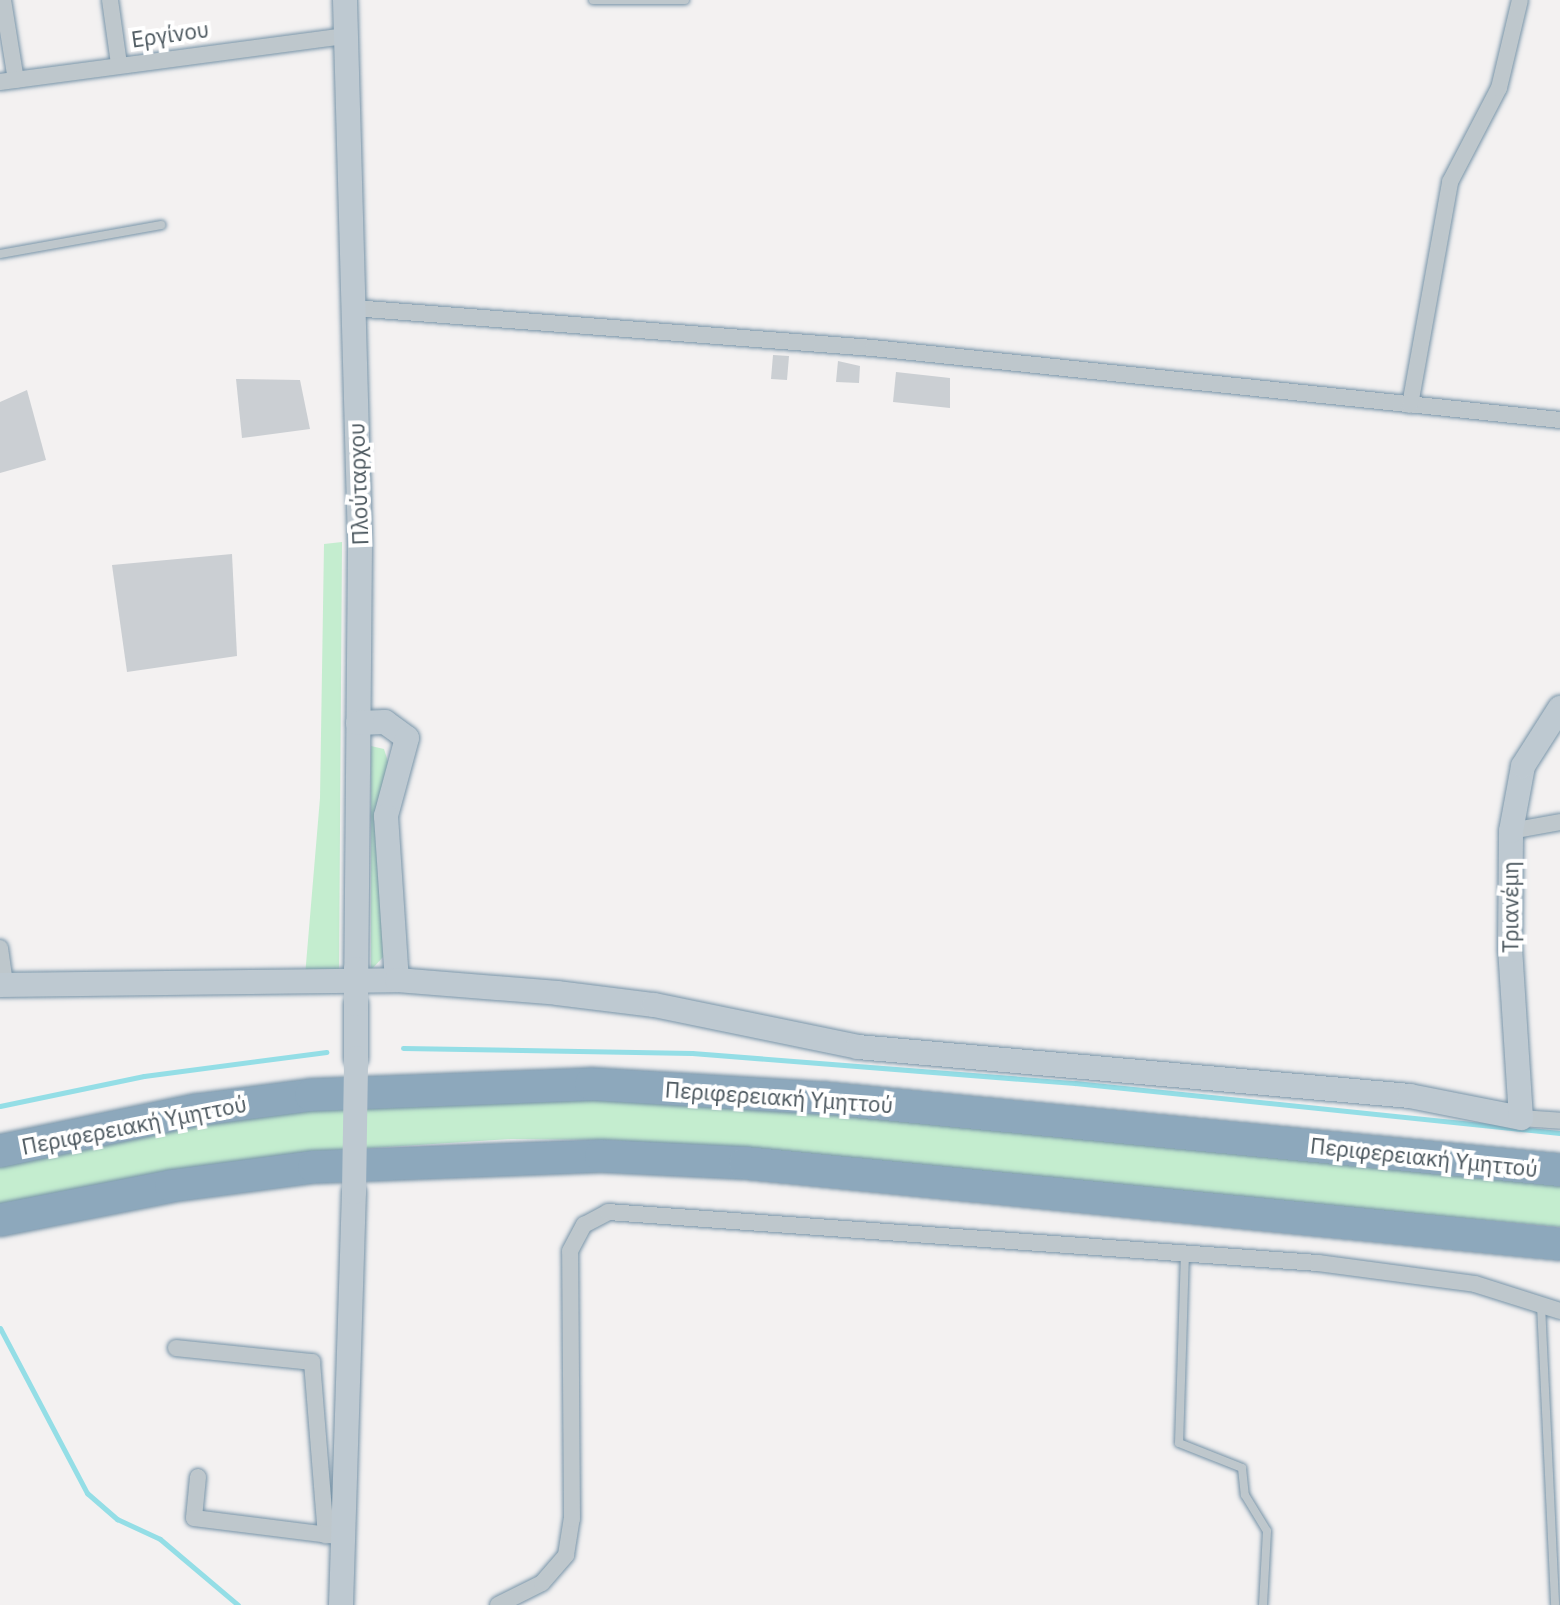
<!DOCTYPE html>
<html>
<head>
<meta charset="utf-8">
<style>
  body { margin:0 }
  #map { position:relative; width:1560px; height:1605px; overflow:hidden; background:#f3f1f1; font-family:"IBM Plex Sans",sans-serif }
  div>[style] { position:absolute }
  .green>* { inset:0; background:#c4edcf }
  .stream>* { height:5px; margin:-2.5px; padding:0 2.5px; transform-origin:2.5px; border-radius:2.5px; background:#94dee6 }
  .building>* { inset:0; background:#cbcfd3 }
  .roads { filter:drop-shadow(0 0 2px #7894a8) drop-shadow(0 0 2px #7894a8) }
  .lane>* { height:8px; margin:-4px; padding:0 4px; transform-origin:4px; border-radius:4px; background:#bec7cc }
  .street>* { height:16px; margin:-8px; padding:0 8px; transform-origin:8px; border-radius:8px; background:#bec7cc }
  .secondary>* { height:24px; margin:-12px; padding:0 12px; transform-origin:12px; border-radius:12px; background:#bec9d1 }
  .highway>* { height:32px; margin:-16px; padding:0 16px; transform-origin:16px; border-radius:16px; background:#8da8bc }
  .secondary-bridge>* { height:24px; margin:-12px; padding:0 12px; transform-origin:12px; border-radius:12px; background:#bec9d1 }
  span { translate:-50% -50%; white-space:nowrap; text-align:center; line-height:1.15; -webkit-text-stroke:8px #fff; paint-order:stroke }
  .street-label { font-size:22px; color:#4a565d }
</style>
</head>
<body>
<div id="map">
  <div class="green">
    <i style="clip-path:polygon(342px 542px,339px 974px,305px 976px,320px 798px,324px 544px)"></i>
    <i style="clip-path:polygon(371px 746px,384px 749px,389px 765px,384px 956px,371px 970px)"></i>
    <i style="clip-path:polygon(510px 1096px,717px 1101px,1560px 1183px,1560px 1227px,612px 1140px,511px 1139px,311px 1152px,0 1205px,0 1159px,303px 1108px)"></i>
  </div>
  <div class="stream">
    <i style="left:403px;top:1048px;width:289px;rotate:1deg"></i>
    <i style="left:692px;top:1053px;width:384px;rotate:4.5deg"></i>
    <i style="left:1075px;top:1083px;width:488px;rotate:5.9deg"></i>
    <i style="left:0;top:1106px;width:147px;rotate:-11.8deg"></i>
    <i style="left:144px;top:1076px;width:184px;rotate:-7.5deg"></i>
    <i style="left:0;top:1328px;width:187px;rotate:62.2deg"></i>
    <i style="left:87px;top:1493px;width:40px;rotate:41deg"></i>
    <i style="left:117px;top:1519px;width:47px;rotate:24.9deg"></i>
    <i style="left:160px;top:1539px;width:102px;rotate:40.2deg"></i>
  </div>
  <div class="building">
    <i style="clip-path:polygon(773px 355px,789px 356px,787px 380px,771px 379px)"></i>
    <i style="clip-path:polygon(838px 361px,860px 366px,859px 383px,836px 382px)"></i>
    <i style="clip-path:polygon(896px 372px,950px 378px,950px 408px,893px 402px)"></i>
    <i style="clip-path:polygon(236px 379px,300px 380px,310px 429px,242px 438px)"></i>
    <i style="clip-path:polygon(27px 390px,46px 460px,0 473px,0 402px)"></i>
    <i style="clip-path:polygon(232px 554px,237px 656px,127px 672px,112px 565px)"></i>
  </div>
  <div class="roads">
    <div class="lane">
      <i style="left:593px;top:0;width:92px"></i>
      <i style="left:0;top:254px;width:164px;rotate:-10.2deg"></i>
      <i style="left:1185px;top:1253px;width:190px;rotate:91.8deg"></i>
      <i style="left:1179px;top:1443px;width:68px;rotate:21.6deg"></i>
      <i style="left:1242px;top:1468px;width:27px;rotate:84deg"></i>
      <i style="left:1245px;top:1495px;width:42px;rotate:58.6deg"></i>
      <i style="left:1267px;top:1531px;width:74px;rotate:93.1deg"></i>
      <i style="left:1541px;top:1305px;width:300px;rotate:87.3deg"></i>
    </div>
    <div class="street">
      <i style="left:3px;top:0;width:81px;rotate:80.8deg"></i>
      <i style="left:110px;top:0;width:65px;rotate:82deg"></i>
      <i style="left:0;top:82px;width:349px;rotate:-7.6deg"></i>
      <i style="left:353px;top:308px;width:522px;rotate:4.4deg"></i>
      <i style="left:873px;top:348px;width:691px;rotate:5.98deg"></i>
      <i style="left:1410px;top:405px;width:227px;rotate:-79.8deg"></i>
      <i style="left:1450px;top:182px;width:106px;rotate:-62.5deg"></i>
      <i style="left:1499px;top:88px;width:90px;rotate:-76.6deg"></i>
      <i style="left:1511px;top:831px;width:50px;rotate:-10.4deg"></i>
      <i style="left:0;top:948px;width:37px;rotate:82deg"></i>
      <i style="left:1521px;top:1118px;width:39px;rotate:4deg"></i>
      <i style="left:176px;top:1348px;width:137px;rotate:5.9deg"></i>
      <i style="left:312px;top:1362px;width:174px;rotate:85.4deg"></i>
      <i style="left:198px;top:1477px;width:41px;rotate:95.6deg"></i>
      <i style="left:194px;top:1518px;width:143px;rotate:7.2deg"></i>
      <i style="left:498px;top:1605px;width:49px;rotate:-26.6deg"></i>
      <i style="left:542px;top:1583px;width:37px;rotate:-49deg"></i>
      <i style="left:566px;top:1555px;width:36px;rotate:-81deg"></i>
      <i style="left:572px;top:1519px;width:268px;rotate:-90.4deg"></i>
      <i style="left:570px;top:1251px;width:30px;rotate:-62deg"></i>
      <i style="left:584px;top:1225px;width:27px;rotate:-28deg"></i>
      <i style="left:608px;top:1212px;width:712px;rotate:4.11deg"></i>
      <i style="left:1318px;top:1263px;width:158px;rotate:7.6deg"></i>
      <i style="left:1475px;top:1284px;width:89px;rotate:17.6deg"></i>
    </div>
    <div class="secondary">
      <i style="left:345px;top:0;width:545px;rotate:88.42deg"></i>
      <i style="left:360px;top:545px;width:424px;rotate:90.5deg"></i>
      <i style="left:358px;top:723px;width:27px;rotate:-2deg"></i>
      <i style="left:385px;top:722px;width:27px;rotate:36deg"></i>
      <i style="left:407px;top:738px;width:81px;rotate:105.1deg"></i>
      <i style="left:386px;top:816px;width:164px;rotate:86.2deg"></i>
      <i style="left:0;top:985px;width:397px;rotate:-0.7deg"></i>
      <i style="left:397px;top:980px;width:161px;rotate:4.6deg"></i>
      <i style="left:557px;top:993px;width:98px;rotate:7.1deg"></i>
      <i style="left:654px;top:1005px;width:208px;rotate:11.6deg"></i>
      <i style="left:858px;top:1047px;width:554px;rotate:5.07deg"></i>
      <i style="left:1410px;top:1096px;width:113px;rotate:11.2deg"></i>
      <i style="left:1521px;top:1118px;width:168px;rotate:-93.7deg"></i>
      <i style="left:1510px;top:950px;width:119px;rotate:-89.5deg"></i>
      <i style="left:1511px;top:831px;width:66px;rotate:-79.5deg"></i>
      <i style="left:1523px;top:766px;width:69px;rotate:-57.5deg"></i>
      <i style="left:356px;top:1004px;width:54px;rotate:90deg"></i>
      <i style="left:341px;top:1605px;width:413px;rotate:-88.2deg"></i>
    </div>
    <div class="highway">
      <i style="left:0;top:1151px;width:201px;rotate:-11.8deg"></i>
      <i style="left:197px;top:1110px;width:115px;rotate:-7.5deg"></i>
      <i style="left:311px;top:1095px;width:280px;rotate:-2.2deg"></i>
      <i style="left:591px;top:1084px;width:232px;rotate:3.5deg"></i>
      <i style="left:823px;top:1098px;width:741px;rotate:5.58deg"></i>
      <i style="left:0;top:1220px;width:174px;rotate:-11.2deg"></i>
      <i style="left:171px;top:1186px;width:144px;rotate:-7.6deg"></i>
      <i style="left:314px;top:1167px;width:287px;rotate:-2.2deg"></i>
      <i style="left:601px;top:1156px;width:144px;rotate:2.8deg"></i>
      <i style="left:745px;top:1163px;width:819px;rotate:5.68deg"></i>
    </div>
  </div>
  <div class="secondary-bridge">
    <i style="left:356px;top:1004px;width:35px;rotate:-90deg"></i>
    <i style="left:354px;top:1192px;width:134px;rotate:-89.1deg"></i>
  </div>
  <div class="street-label">
    <span style="left:170px;top:34px;rotate:-8deg">Εργίνου</span>
    <span style="left:358px;top:484px;rotate:-92deg">Πλούταρχου</span>
    <span style="left:1510px;top:907px;rotate:-90deg">Τριανέμη</span>
    <span style="left:779px;top:1097px;rotate:4deg">Περιφερειακή Υμηττού</span>
    <span style="left:134px;top:1125px;rotate:-11deg">Περιφερειακή Υμηττού</span>
    <span style="left:1424px;top:1157px;rotate:6deg">Περιφερειακή Υμηττού</span>
  </div>
</div>
</body>
</html>
